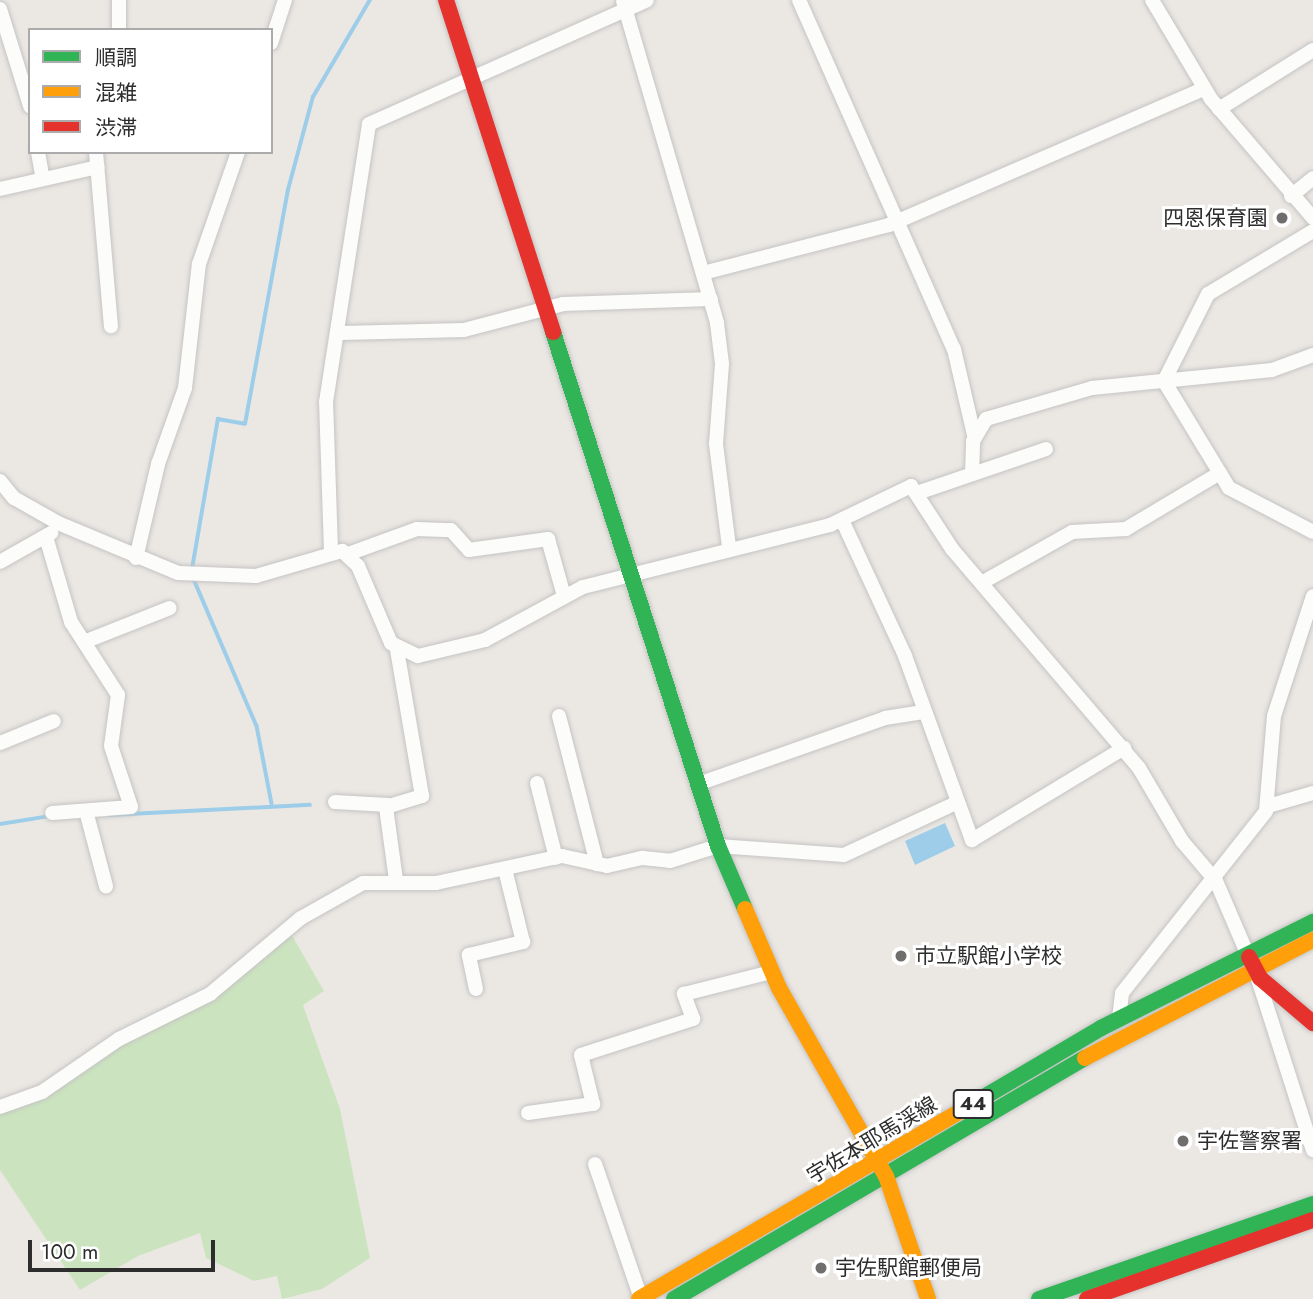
<!DOCTYPE html>
<html>
<head>
<meta charset="utf-8">
<style>
  body { margin:0 }
  #map { position:relative; width:1313px; height:1299px; overflow:hidden; background:#ebe8e4; font-family:Jost,"Noto Sans JP",sans-serif }
  div>[style] { position:absolute }
  .green>* { inset:0; background:#cbe4bf }
  .water>* { inset:0; background:#9dcde8 }
  .stream>* { height:3.5px; margin:-1.75px; padding:0 1.75px; transform-origin:1.75px; border-radius:1.75px; background:#9dcde8 }
  .roads { filter:drop-shadow(0 0 2px #c5c4c3) drop-shadow(0 0 2px #c5c4c3) }
  .street>* { height:14px; margin:-7px; padding:0 7px; transform-origin:7px; border-radius:7px; background:#fcfcfb }
  .fast>* { height:16px; margin:-8px; padding:0 8px; transform-origin:8px; border-radius:8px; background:#30b455 }
  .slow>* { height:16px; margin:-8px; padding:0 8px; transform-origin:8px; border-radius:8px; background:#ff9f0a }
  .jam>* { height:16px; margin:-8px; padding:0 8px; transform-origin:8px; border-radius:8px; background:#e5322d }
  .dots>* { width:19px; height:19px; translate:-50% -50%; box-sizing:border-box; border:4px solid #fff; border-radius:50% }
  span { translate:-50% -50%; white-space:nowrap; text-align:center; line-height:1.15; -webkit-text-stroke:6px #fff; paint-order:stroke }
  .shield-label span { padding:2px 5px; background:#fff; border:2px solid; border-radius:5px; -webkit-text-stroke-width:0 }
  .shield-label { font-size:19px; color:#2d2d2d; font-weight:700 }
  .poi-label { font-size:21px; color:#2d2d2d }
  .right { translate:-100% -50%; text-align:right }
  .left { translate:0 -50%; text-align:left }
  .street-label { font-size:21px; color:#2d2d2d }
  .legend { position:absolute; left:28px; top:28px; width:245px; height:126px; box-sizing:border-box; background:#fff; border:2px solid #ababab; margin:0; padding:9px 12px; list-style:none; font-size:21px; color:#2d2d2d }
  .legend li { display:flex; align-items:center; gap:14px; height:35px }
  .legend b { width:35px; border:2px solid #ababab }
  .scale { position:absolute; left:28px; top:1240px; width:187px; height:32px; box-sizing:border-box; border:4px solid #2d2d2d; border-top:0; padding-left:9px; font-size:21px; line-height:24px; white-space:nowrap; color:#2d2d2d; -webkit-text-stroke:5px #fff; paint-order:stroke }
</style>
</head>
<body>
<div id="map">
  <div class="green">
    <i style="clip-path:polygon(290px 932px,324px 991px,303px 1005px,340px 1109px,370px 1258px,322px 1289px,282px 1299px,277px 1276px,254px 1281px,206px 1258px,200px 1233px,138px 1256px,80px 1290px,0 1170px,0 1112px,117px 1044px,198px 1007px)"></i>
  </div>
  <div class="water">
    <i style="clip-path:polygon(945px 823px,955px 846px,915px 865px,905px 841px)"></i>
  </div>
  <div class="stream">
    <i style="left:192px;top:569px;width:152px;rotate:-80.2deg"></i>
    <i style="left:218px;top:419px;width:27px;rotate:10deg"></i>
    <i style="left:245px;top:424px;width:238px;rotate:-79.6deg"></i>
    <i style="left:288px;top:190px;width:96px;rotate:-75deg"></i>
    <i style="left:313px;top:97px;width:113px;rotate:-59.6deg"></i>
    <i style="left:193px;top:577px;width:162px;rotate:66.8deg"></i>
    <i style="left:257px;top:726px;width:79px;rotate:79.1deg"></i>
    <i style="left:110px;top:815px;width:200px;rotate:-2.9deg"></i>
    <i style="left:0;top:824px;width:51px;rotate:-9.1deg"></i>
  </div>
  <div class="roads">
    <div class="street">
      <i style="left:119px;top:0;width:30px;rotate:90deg"></i>
      <i style="left:799px;top:0;width:382px;rotate:66.1deg"></i>
      <i style="left:954px;top:349px;width:88px;rotate:76.9deg"></i>
      <i style="left:1152px;top:0;width:115px;rotate:59.2deg"></i>
      <i style="left:1211px;top:99px;width:157px;rotate:49.4deg"></i>
      <i style="left:623px;top:1px;width:335px;rotate:73.7deg"></i>
      <i style="left:717px;top:323px;width:41px;rotate:83deg"></i>
      <i style="left:722px;top:364px;width:80px;rotate:94.3deg"></i>
      <i style="left:716px;top:444px;width:104px;rotate:82.8deg"></i>
      <i style="left:0;top:9px;width:102px;rotate:72.8deg"></i>
      <i style="left:271px;top:43px;width:45px;rotate:-72deg"></i>
      <i style="left:1219px;top:109px;width:111px;rotate:-32.1deg"></i>
      <i style="left:38px;top:152px;width:23px;rotate:80deg"></i>
      <i style="left:96px;top:152px;width:175px;rotate:85.1deg"></i>
      <i style="left:0;top:189px;width:100px;rotate:-12.7deg"></i>
      <i style="left:1291px;top:196px;width:28px;rotate:-39deg"></i>
      <i style="left:1313px;top:231px;width:122px;rotate:149deg"></i>
      <i style="left:1208px;top:294px;width:97px;rotate:116.8deg"></i>
      <i style="left:1164px;top:381px;width:125px;rotate:58.7deg"></i>
      <i style="left:1229px;top:488px;width:95px;rotate:27.6deg"></i>
      <i style="left:703px;top:273px;width:192px;rotate:-14.5deg"></i>
      <i style="left:889px;top:225px;width:343px;rotate:-23.4deg"></i>
      <i style="left:341px;top:333px;width:123px;rotate:-1.4deg"></i>
      <i style="left:464px;top:330px;width:102px;rotate:-14.7deg"></i>
      <i style="left:563px;top:304px;width:148px;rotate:-1.9deg"></i>
      <i style="left:972px;top:474px;width:33px;rotate:-88deg"></i>
      <i style="left:973px;top:441px;width:26px;rotate:-59deg"></i>
      <i style="left:986px;top:419px;width:110px;rotate:-16.3deg"></i>
      <i style="left:1092px;top:388px;width:181px;rotate:-5.7deg"></i>
      <i style="left:1272px;top:370px;width:44px;rotate:-20.1deg"></i>
      <i style="left:0;top:481px;width:22px;rotate:51deg"></i>
      <i style="left:14px;top:498px;width:51px;rotate:29.6deg"></i>
      <i style="left:58px;top:523px;width:130px;rotate:22.6deg"></i>
      <i style="left:178px;top:573px;width:78px;rotate:2.2deg"></i>
      <i style="left:256px;top:576px;width:90px;rotate:-16.2deg"></i>
      <i style="left:342px;top:551px;width:22px;rotate:43deg"></i>
      <i style="left:358px;top:566px;width:84px;rotate:66.8deg"></i>
      <i style="left:391px;top:643px;width:30px;rotate:26deg"></i>
      <i style="left:418px;top:656px;width:69px;rotate:-13.4deg"></i>
      <i style="left:485px;top:640px;width:111px;rotate:-28.4deg"></i>
      <i style="left:583px;top:587px;width:255px;rotate:-14.1deg"></i>
      <i style="left:830px;top:525px;width:90px;rotate:-25.7deg"></i>
      <i style="left:911px;top:486px;width:75px;rotate:56.9deg"></i>
      <i style="left:952px;top:549px;width:288px;rotate:49.5deg"></i>
      <i style="left:1139px;top:768px;width:85px;rotate:59.5deg"></i>
      <i style="left:1182px;top:841px;width:52px;rotate:49.6deg"></i>
      <i style="left:1216px;top:881px;width:78px;rotate:66.7deg"></i>
      <i style="left:920px;top:492px;width:133px;rotate:-18.8deg"></i>
      <i style="left:842px;top:520px;width:150px;rotate:65.1deg"></i>
      <i style="left:905px;top:656px;width:196px;rotate:70deg"></i>
      <i style="left:972px;top:840px;width:178px;rotate:-31.2deg"></i>
      <i style="left:46px;top:537px;width:89px;rotate:73.6deg"></i>
      <i style="left:71px;top:622px;width:87px;rotate:57.2deg"></i>
      <i style="left:118px;top:695px;width:51px;rotate:97.8deg"></i>
      <i style="left:111px;top:746px;width:64px;rotate:71.8deg"></i>
      <i style="left:131px;top:807px;width:79px;rotate:175.7deg"></i>
      <i style="left:331px;top:551px;width:149px;rotate:-91.9deg"></i>
      <i style="left:326px;top:402px;width:281px;rotate:-81.2deg"></i>
      <i style="left:369px;top:124px;width:304px;rotate:-24deg"></i>
      <i style="left:348px;top:554px;width:73px;rotate:-19.9deg"></i>
      <i style="left:417px;top:529px;width:34px;rotate:2deg"></i>
      <i style="left:451px;top:530px;width:27px;rotate:48deg"></i>
      <i style="left:469px;top:550px;width:80px;rotate:-7.9deg"></i>
      <i style="left:548px;top:539px;width:59px;rotate:74.3deg"></i>
      <i style="left:136px;top:558px;width:97px;rotate:-76.8deg"></i>
      <i style="left:158px;top:464px;width:81px;rotate:-70.4deg"></i>
      <i style="left:185px;top:388px;width:125px;rotate:-83.6deg"></i>
      <i style="left:199px;top:264px;width:119px;rotate:-70.8deg"></i>
      <i style="left:0;top:562px;width:59px;rotate:-29.6deg"></i>
      <i style="left:983px;top:582px;width:102px;rotate:-29.3deg"></i>
      <i style="left:1072px;top:532px;width:54px;rotate:-3.2deg"></i>
      <i style="left:1126px;top:529px;width:109px;rotate:-30.8deg"></i>
      <i style="left:84px;top:642px;width:92px;rotate:-21.6deg"></i>
      <i style="left:559px;top:716px;width:153px;rotate:75.6deg"></i>
      <i style="left:0;top:743px;width:58px;rotate:-22.2deg"></i>
      <i style="left:537px;top:783px;width:77px;rotate:75.8deg"></i>
      <i style="left:698px;top:784px;width:198px;rotate:-19.4deg"></i>
      <i style="left:885px;top:718px;width:37px;rotate:-9deg"></i>
      <i style="left:335px;top:802px;width:53px;rotate:3.2deg"></i>
      <i style="left:1268px;top:806px;width:47px;rotate:-16.1deg"></i>
      <i style="left:86px;top:811px;width:78px;rotate:75.1deg"></i>
      <i style="left:396px;top:880px;width:74px;rotate:-97.8deg"></i>
      <i style="left:386px;top:807px;width:38px;rotate:-17deg"></i>
      <i style="left:422px;top:796px;width:149px;rotate:-99.7deg"></i>
      <i style="left:1257px;top:976px;width:183px;rotate:72.2deg"></i>
      <i style="left:476px;top:989px;width:35px;rotate:-102deg"></i>
      <i style="left:469px;top:955px;width:56px;rotate:-13.5deg"></i>
      <i style="left:523px;top:942px;width:75px;rotate:-103.9deg"></i>
      <i style="left:1119px;top:1018px;width:25px;rotate:-83deg"></i>
      <i style="left:1122px;top:993px;width:232px;rotate:-51.6deg"></i>
      <i style="left:1266px;top:811px;width:95px;rotate:-85.2deg"></i>
      <i style="left:1274px;top:716px;width:126px;rotate:-72deg"></i>
      <i style="left:0;top:1107px;width:45px;rotate:-19.7deg"></i>
      <i style="left:42px;top:1092px;width:93px;rotate:-34.5deg"></i>
      <i style="left:119px;top:1039px;width:102px;rotate:-26.3deg"></i>
      <i style="left:210px;top:994px;width:119px;rotate:-39.9deg"></i>
      <i style="left:301px;top:918px;width:71px;rotate:-29.4deg"></i>
      <i style="left:363px;top:883px;width:73px"></i>
      <i style="left:436px;top:883px;width:129px;rotate:-12.1deg"></i>
      <i style="left:562px;top:856px;width:46px;rotate:12.5deg"></i>
      <i style="left:607px;top:866px;width:37px;rotate:-13deg"></i>
      <i style="left:643px;top:858px;width:27px;rotate:6deg"></i>
      <i style="left:670px;top:861px;width:50px;rotate:-17.4deg"></i>
      <i style="left:718px;top:846px;width:126px;rotate:4.1deg"></i>
      <i style="left:844px;top:855px;width:123px;rotate:-24.9deg"></i>
      <i style="left:528px;top:1113px;width:66px;rotate:-7.9deg"></i>
      <i style="left:593px;top:1104px;width:50px;rotate:-103.8deg"></i>
      <i style="left:581px;top:1055px;width:118px;rotate:-17.8deg"></i>
      <i style="left:693px;top:1019px;width:27px;rotate:-110deg"></i>
      <i style="left:684px;top:994px;width:90px;rotate:-14.2deg"></i>
      <i style="left:595px;top:1164px;width:142px;rotate:71.1deg"></i>
    </div>
    <div class="fast">
      <i style="left:553px;top:332px;width:540px;rotate:72.2deg"></i>
      <i style="left:718px;top:846px;width:69px;rotate:66.8deg"></i>
      <i style="left:979px;top:1100px;width:142px;rotate:-30.5deg"></i>
      <i style="left:1101px;top:1028px;width:237px;rotate:-26.6deg"></i>
      <i style="left:674px;top:1299px;width:476px;rotate:-30.4deg"></i>
      <i style="left:1039px;top:1299px;width:290px;rotate:-19.1deg"></i>
    </div>
    <div class="slow">
      <i style="left:745px;top:909px;width:86px;rotate:66.7deg"></i>
      <i style="left:779px;top:988px;width:216px;rotate:60.4deg"></i>
      <i style="left:886px;top:1176px;width:130px;rotate:71.1deg"></i>
      <i style="left:1085px;top:1058px;width:257px;rotate:-27.4deg"></i>
      <i style="left:639px;top:1299px;width:394px;rotate:-30.3deg"></i>
    </div>
    <div class="jam">
      <i style="left:446px;top:0;width:349px;rotate:72.1deg"></i>
      <i style="left:1249px;top:957px;width:24px;rotate:62deg"></i>
      <i style="left:1260px;top:978px;width:70px;rotate:40.3deg"></i>
      <i style="left:1087px;top:1299px;width:239px;rotate:-19.3deg"></i>
    </div>
  </div>
  <div class="dots">
    <i style="left:1282px;top:218px;background:#706e6d"></i>
    <i style="left:901px;top:956px;background:#706e6d"></i>
    <i style="left:1183px;top:1141px;background:#706e6d"></i>
    <i style="left:821px;top:1268px;background:#706e6d"></i>
  </div>
  <div class="shield-label">
    <span style="left:973px;top:1104px">44</span>
  </div>
  <div class="poi-label">
    <span class="right" style="left:1268px;top:218px">四恩保育園</span>
    <span class="left" style="left:915px;top:956px">市立駅館小学校</span>
    <span class="left" style="left:1197px;top:1141px">宇佐警察署</span>
    <span class="left" style="left:835px;top:1268px">宇佐駅館郵便局</span>
  </div>
  <div class="street-label">
    <span style="left:872px;top:1140px;rotate:-31deg">宇佐本耶馬渓線</span>
  </div>
  <ul class="legend">
  <li><b style="height:9px;background:#30b455"></b>順調</li>
  <li><b style="height:9px;background:#ff9f0a"></b>混雑</li>
  <li><b style="height:9px;background:#e5322d"></b>渋滞</li>
  </ul>
  <div class="scale">100 m</div>
</div>
</body>
</html>
